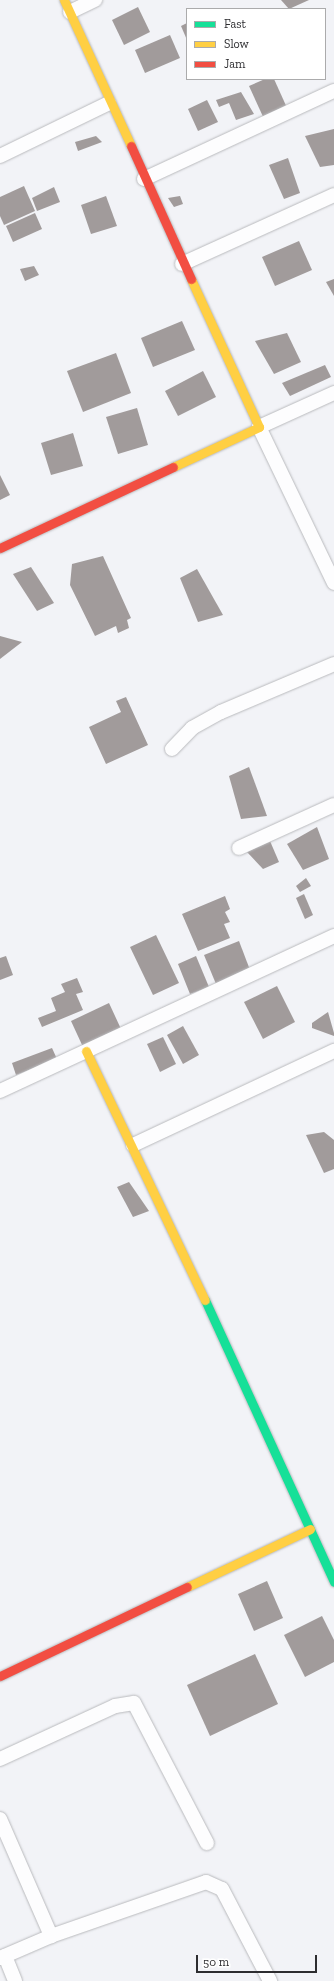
<!DOCTYPE html>
<html>
<head>
<meta charset="utf-8">
<style>
  body { margin:0 }
  #map { position:relative; width:334px; height:1981px; overflow:hidden; background:#f2f3f7; font-family:"Zilla Slab",serif }
  div>[style] { position:absolute }
  .building>* { inset:0; background:#a19b9b }
  .roads { filter:drop-shadow(0 0 1px #b9babd) drop-shadow(0 0 1px #b9babd) }
  .street>* { height:14px; margin:-7px; padding:0 7px; transform-origin:7px; border-radius:7px; background:#fdfdfe }
  .fast>* { height:9px; margin:-4.5px; padding:0 4.5px; transform-origin:4.5px; border-radius:4.5px; background:#16e098 }
  .slow>* { height:9px; margin:-4.5px; padding:0 4.5px; transform-origin:4.5px; border-radius:4.5px; background:#ffcf43 }
  .jam>* { height:9px; margin:-4.5px; padding:0 4.5px; transform-origin:4.5px; border-radius:4.5px; background:#f24e42 }
  span { translate:-50% -50%; white-space:nowrap; text-align:center; line-height:1.15; -webkit-text-stroke:4px #fff; paint-order:stroke }
  .legend { position:absolute; left:186px; top:8px; width:140px; height:72px; box-sizing:border-box; background:#fff; border:1px solid #ababac; margin:0; padding:5px 7px; list-style:none; font-size:12px; color:#2d2d30 }
  .legend li { display:flex; align-items:center; gap:8px; height:20px }
  .legend b { width:20px; border:1px solid #ababac }
  .scale { position:absolute; left:196px; top:1955px; width:121px; height:18px; box-sizing:border-box; border:2px solid #2d2d30; border-top:0; padding-left:5px; font-size:12px; line-height:14px; white-space:nowrap; color:#2d2d30; -webkit-text-stroke:3px #fff; paint-order:stroke }
</style>
</head>
<body>
<div id="map">
  <div class="building">
    <i style="clip-path:polygon(281px 0,309px 0,289px 9px)"></i>
    <i style="clip-path:polygon(138px 7px,150px 32px,124px 45px,112px 20px)"></i>
    <i style="clip-path:polygon(187px 23px,187px 40px,181px 26px)"></i>
    <i style="clip-path:polygon(170px 35px,180px 58px,145px 73px,135px 50px)"></i>
    <i style="clip-path:polygon(265px 79px,274px 79px,288px 110px,265px 121px,249px 86px)"></i>
    <i style="clip-path:polygon(241px 92px,254px 114px,236px 120px,229px 103px,219px 107px,216px 100px)"></i>
    <i style="clip-path:polygon(207px 100px,218px 122px,198px 131px,188px 109px)"></i>
    <i style="clip-path:polygon(334px 129px,334px 165px,320px 167px,305px 136px)"></i>
    <i style="clip-path:polygon(96px 136px,102px 142px,78px 151px,75px 142px)"></i>
    <i style="clip-path:polygon(288px 158px,300px 193px,284px 199px,269px 165px)"></i>
    <i style="clip-path:polygon(24px 186px,35px 211px,4px 225px,0 216px,0 197px)"></i>
    <i style="clip-path:polygon(54px 187px,60px 202px,37px 211px,32px 198px)"></i>
    <i style="clip-path:polygon(106px 196px,117px 226px,91px 234px,81px 205px)"></i>
    <i style="clip-path:polygon(180px 196px,183px 204px,174px 207px,168px 198px)"></i>
    <i style="clip-path:polygon(35px 213px,42px 229px,13px 242px,6px 226px)"></i>
    <i style="clip-path:polygon(299px 241px,312px 270px,275px 286px,262px 257px)"></i>
    <i style="clip-path:polygon(34px 266px,39px 275px,25px 281px,20px 269px)"></i>
    <i style="clip-path:polygon(334px 279px,334px 296px,326px 282px)"></i>
    <i style="clip-path:polygon(182px 321px,195px 350px,153px 367px,141px 338px)"></i>
    <i style="clip-path:polygon(287px 333px,301px 362px,274px 374px,255px 341px)"></i>
    <i style="clip-path:polygon(116px 353px,131px 393px,83px 412px,67px 371px)"></i>
    <i style="clip-path:polygon(325px 365px,331px 377px,290px 396px,282px 383px)"></i>
    <i style="clip-path:polygon(203px 371px,216px 397px,178px 416px,165px 391px)"></i>
    <i style="clip-path:polygon(137px 408px,148px 445px,118px 454px,106px 417px)"></i>
    <i style="clip-path:polygon(73px 433px,83px 466px,51px 475px,41px 443px)"></i>
    <i style="clip-path:polygon(0 475px,10px 495px,0 500px)"></i>
    <i style="clip-path:polygon(103px 556px,131px 618px,127px 620px,129px 628px,118px 633px,116px 626px,95px 636px,70px 585px,72px 564px)"></i>
    <i style="clip-path:polygon(31px 567px,54px 603px,37px 611px,13px 574px)"></i>
    <i style="clip-path:polygon(197px 569px,223px 615px,198px 622px,180px 578px)"></i>
    <i style="clip-path:polygon(0 636px,22px 642px,0 659px)"></i>
    <i style="clip-path:polygon(126px 697px,148px 745px,106px 764px,89px 727px,121px 712px,116px 701px)"></i>
    <i style="clip-path:polygon(249px 767px,267px 816px,241px 819px,229px 776px)"></i>
    <i style="clip-path:polygon(317px 827px,329px 859px,303px 870px,287px 844px)"></i>
    <i style="clip-path:polygon(270px 841px,279px 862px,263px 869px,247px 852px)"></i>
    <i style="clip-path:polygon(306px 878px,311px 886px,300px 892px,296px 886px)"></i>
    <i style="clip-path:polygon(304px 894px,313px 915px,305px 919px,296px 898px)"></i>
    <i style="clip-path:polygon(225px 896px,230px 909px,225px 912px,230px 922px,224px 924px,230px 938px,198px 951px,182px 914px)"></i>
    <i style="clip-path:polygon(156px 935px,179px 983px,153px 995px,130px 947px)"></i>
    <i style="clip-path:polygon(239px 941px,250px 970px,216px 984px,204px 955px)"></i>
    <i style="clip-path:polygon(6px 956px,13px 975px,0 980px,0 958px)"></i>
    <i style="clip-path:polygon(196px 956px,209px 987px,190px 994px,178px 964px)"></i>
    <i style="clip-path:polygon(77px 978px,83px 992px,76px 994px,83px 1010px,42px 1027px,38px 1018px,56px 1011px,51px 998px,65px 992px,61px 984px)"></i>
    <i style="clip-path:polygon(277px 986px,295px 1022px,263px 1039px,244px 1002px)"></i>
    <i style="clip-path:polygon(109px 1003px,121px 1029px,83px 1047px,71px 1021px)"></i>
    <i style="clip-path:polygon(328px 1012px,334px 1033px,334px 1036px,312px 1028px,312px 1023px)"></i>
    <i style="clip-path:polygon(183px 1026px,199px 1055px,183px 1064px,167px 1035px)"></i>
    <i style="clip-path:polygon(163px 1037px,176px 1064px,160px 1072px,147px 1044px)"></i>
    <i style="clip-path:polygon(52px 1048px,57px 1059px,16px 1075px,12px 1063px)"></i>
    <i style="clip-path:polygon(324px 1132px,334px 1140px,334px 1169px,324px 1173px,306px 1135px)"></i>
    <i style="clip-path:polygon(129px 1182px,149px 1211px,133px 1217px,117px 1187px)"></i>
    <i style="clip-path:polygon(267px 1581px,283px 1618px,254px 1631px,238px 1594px)"></i>
    <i style="clip-path:polygon(322px 1616px,334px 1640px,334px 1662px,305px 1677px,284px 1635px)"></i>
    <i style="clip-path:polygon(255px 1654px,278px 1704px,210px 1736px,187px 1685px)"></i>
  </div>
  <div class="roads">
    <div class="street">
      <i style="left:70px;top:12px;width:28px;rotate:-26deg"></i>
      <i style="left:0;top:156px;width:121px;rotate:-25.9deg"></i>
      <i style="left:144px;top:179px;width:209px;rotate:-24.9deg"></i>
      <i style="left:182px;top:264px;width:167px;rotate:-24.4deg"></i>
      <i style="left:334px;top:393px;width:82px;rotate:155.6deg"></i>
      <i style="left:259px;top:427px;width:173px;rotate:64.3deg"></i>
      <i style="left:172px;top:749px;width:29px;rotate:-46deg"></i>
      <i style="left:192px;top:728px;width:33px;rotate:-29deg"></i>
      <i style="left:221px;top:712px;width:123px;rotate:-23deg"></i>
      <i style="left:239px;top:848px;width:104px;rotate:-24.4deg"></i>
      <i style="left:0;top:1091px;width:368px;rotate:-24.9deg"></i>
      <i style="left:133px;top:1145px;width:222px;rotate:-25.1deg"></i>
      <i style="left:0;top:1759px;width:127px;rotate:-24.7deg"></i>
      <i style="left:115px;top:1706px;width:19px;rotate:-9deg"></i>
      <i style="left:134px;top:1703px;width:158px;rotate:62.5deg"></i>
      <i style="left:0;top:1819px;width:128px;rotate:66.4deg"></i>
      <i style="left:5px;top:1956px;width:27px;rotate:68deg"></i>
      <i style="left:0;top:1958px;width:56px;rotate:-23.3deg"></i>
      <i style="left:51px;top:1936px;width:164px;rotate:-19.2deg"></i>
      <i style="left:206px;top:1882px;width:17px;rotate:24deg"></i>
      <i style="left:222px;top:1889px;width:104px;rotate:62.4deg"></i>
    </div>
    <div class="fast">
      <i style="left:205px;top:1300px;width:310px;rotate:65.4deg"></i>
    </div>
    <div class="slow">
      <i style="left:64px;top:0;width:161px;rotate:65.3deg"></i>
      <i style="left:173px;top:467px;width:95px;rotate:-24.9deg"></i>
      <i style="left:259px;top:427px;width:163px;rotate:-114.7deg"></i>
      <i style="left:86px;top:1051px;width:276px;rotate:64.5deg"></i>
      <i style="left:187px;top:1587px;width:136px;rotate:-25.2deg"></i>
    </div>
    <div class="jam">
      <i style="left:131px;top:146px;width:146px;rotate:65.7deg"></i>
      <i style="left:0;top:548px;width:191px;rotate:-25.1deg"></i>
      <i style="left:0;top:1676px;width:207px;rotate:-25.5deg"></i>
    </div>
  </div>
  <ul class="legend">
  <li><b style="height:5px;background:#16e098"></b>Fast</li>
  <li><b style="height:5px;background:#ffcf43"></b>Slow</li>
  <li><b style="height:5px;background:#f24e42"></b>Jam</li>
  </ul>
  <div class="scale">50 m</div>
</div>
</body>
</html>
